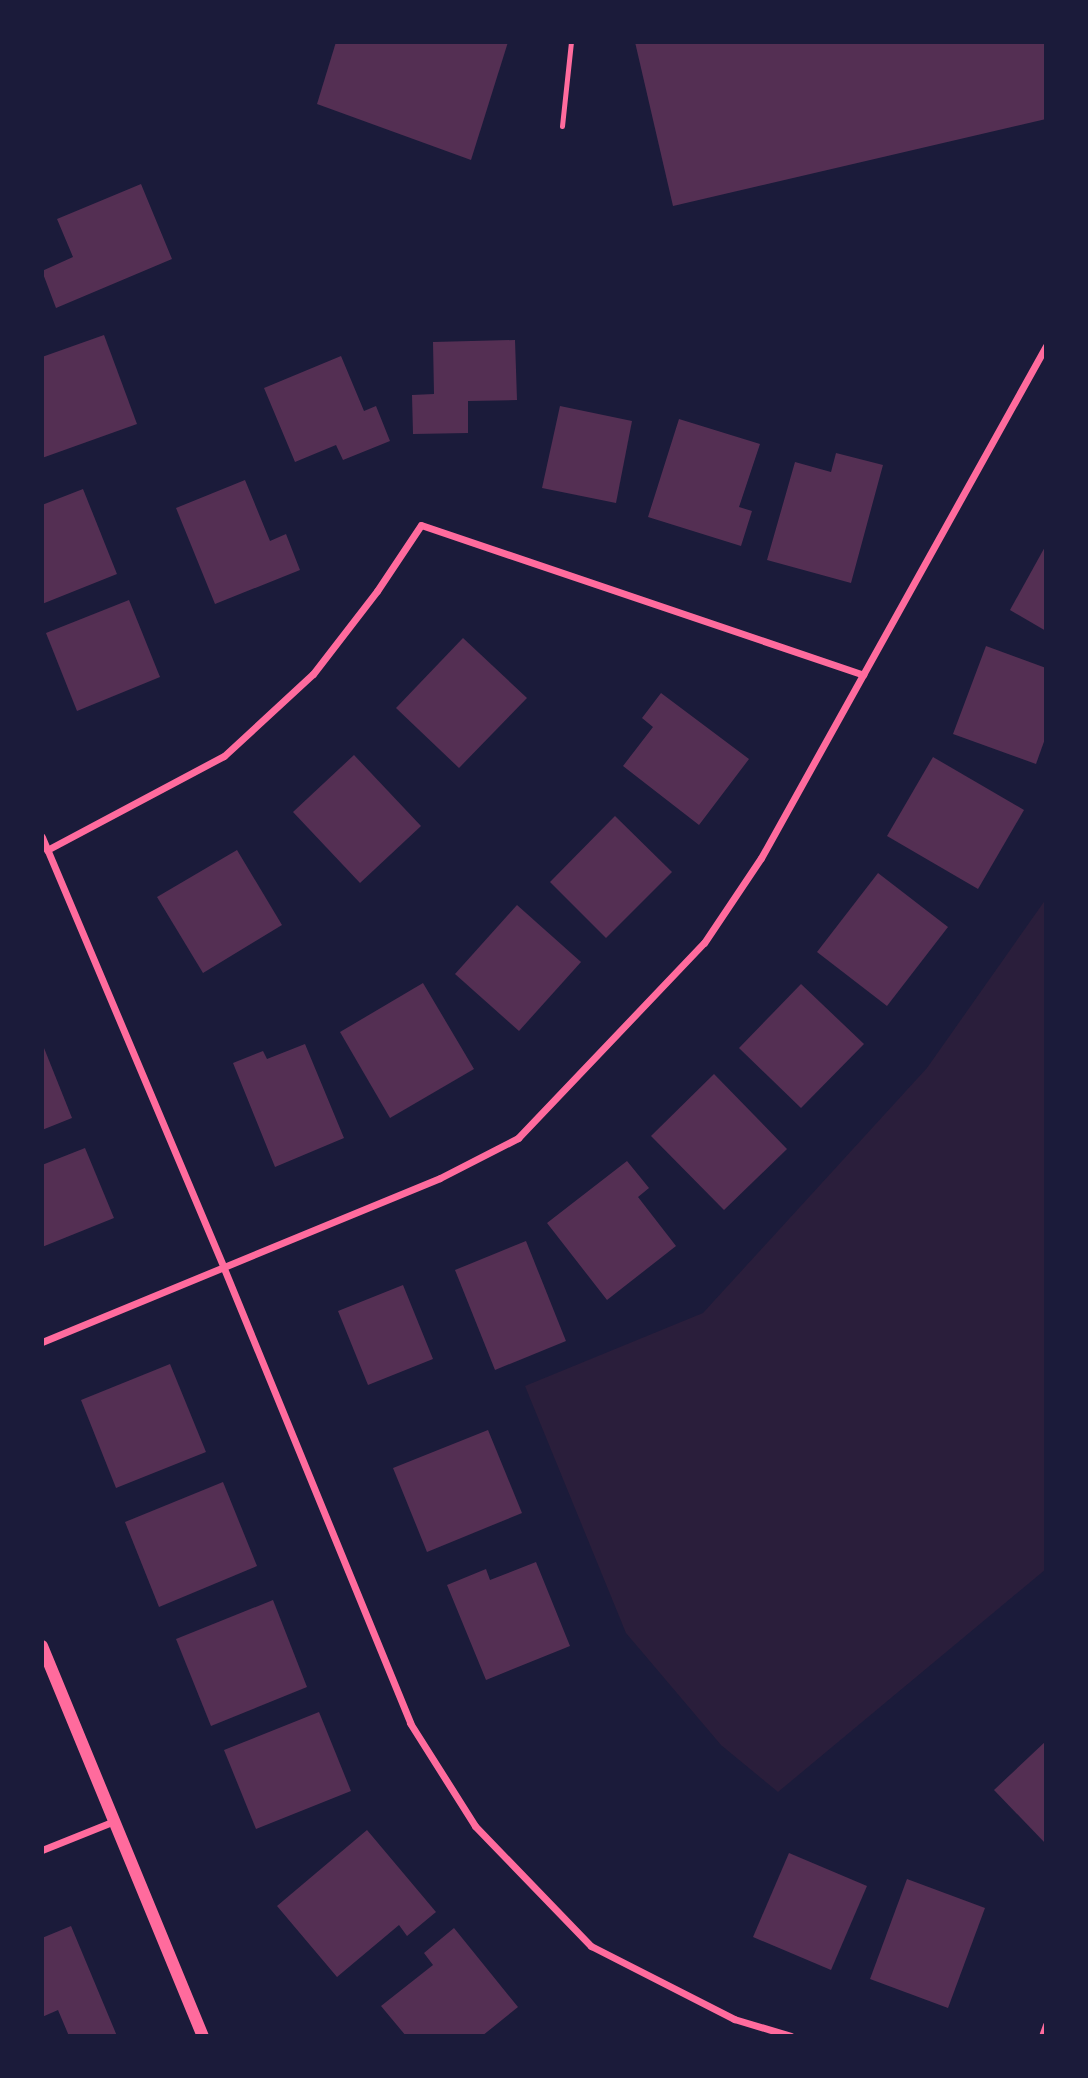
<!DOCTYPE html>
<html>
<head>
<meta charset="utf-8">
<style>
  body { margin:0 }
  #map { position:relative; width:1088px; height:2078px; overflow:hidden; background:#1b1b3a; font-family:Montserrat,sans-serif }
  div>[style] { position:absolute }
  .green>* { inset:0; background:#2a1e3b }
  .building>* { inset:0; background:#542f53 }
  .service>* { height:5px; margin:-2.5px; padding:0 2.5px; transform-origin:2.5px; border-radius:2.5px; background:#ff6b9d }
  .minor>* { height:7px; margin:-3.5px; padding:0 3.5px; transform-origin:3.5px; border-radius:3.5px; background:#ff6b9d }
  .tertiary>* { height:12px; margin:-6px; padding:0 6px; transform-origin:6px; border-radius:6px; background:#ff6b9d }
  span { translate:-50% -50%; white-space:nowrap; text-align:center; line-height:1.15; -webkit-text-stroke:5px #1b1b3a; paint-order:stroke }
  .frame { position:absolute; inset:0; border:44px solid #1b1b3a; pointer-events:none }
</style>
</head>
<body>
<div id="map">
  <div class="green">
    <i style="clip-path:polygon(1046px 899px,1046px 1569px,778px 1792px,721px 1745px,626px 1633px,525px 1386px,703px 1313px,927px 1068px)"></i>
  </div>
  <div class="building">
    <i style="clip-path:polygon(336px 42px,508px 42px,471px 160px,317px 104px)"></i>
    <i style="clip-path:polygon(635px 42px,1046px 42px,1046px 119px,673px 206px)"></i>
    <i style="clip-path:polygon(141px 184px,172px 259px,56px 308px,42px 271px,73px 257px,57px 219px)"></i>
    <i style="clip-path:polygon(104px 335px,137px 424px,42px 458px,42px 357px)"></i>
    <i style="clip-path:polygon(515px 340px,517px 400px,468px 401px,468px 433px,413px 434px,412px 395px,434px 394px,433px 342px)"></i>
    <i style="clip-path:polygon(341px 356px,364px 411px,376px 406px,390px 441px,343px 460px,336px 445px,295px 462px,264px 388px)"></i>
    <i style="clip-path:polygon(560px 406px,632px 421px,616px 503px,542px 488px)"></i>
    <i style="clip-path:polygon(679px 419px,760px 444px,739px 507px,752px 511px,741px 546px,648px 517px)"></i>
    <i style="clip-path:polygon(836px 453px,883px 465px,851px 583px,767px 560px,795px 462px,831px 472px)"></i>
    <i style="clip-path:polygon(245px 480px,270px 541px,286px 534px,300px 570px,215px 604px,176px 508px)"></i>
    <i style="clip-path:polygon(83px 489px,117px 574px,42px 604px,42px 505px)"></i>
    <i style="clip-path:polygon(1046px 545px,1046px 631px,1010px 610px)"></i>
    <i style="clip-path:polygon(129px 600px,160px 677px,77px 711px,46px 633px)"></i>
    <i style="clip-path:polygon(463px 638px,527px 698px,459px 768px,396px 708px)"></i>
    <i style="clip-path:polygon(986px 646px,1046px 668px,1046px 736px,1036px 764px,953px 734px)"></i>
    <i style="clip-path:polygon(661px 693px,749px 759px,699px 825px,623px 766px,653px 727px,642px 718px)"></i>
    <i style="clip-path:polygon(354px 755px,421px 826px,360px 883px,293px 812px)"></i>
    <i style="clip-path:polygon(933px 757px,1024px 810px,978px 889px,887px 836px)"></i>
    <i style="clip-path:polygon(615px 816px,672px 872px,606px 938px,550px 882px)"></i>
    <i style="clip-path:polygon(237px 850px,282px 925px,203px 973px,157px 897px)"></i>
    <i style="clip-path:polygon(878px 873px,948px 927px,887px 1006px,817px 952px)"></i>
    <i style="clip-path:polygon(517px 905px,581px 962px,519px 1031px,455px 974px)"></i>
    <i style="clip-path:polygon(423px 983px,474px 1069px,390px 1118px,340px 1032px)"></i>
    <i style="clip-path:polygon(801px 984px,864px 1044px,801px 1108px,739px 1048px)"></i>
    <i style="clip-path:polygon(42px 1043px,72px 1118px,42px 1130px)"></i>
    <i style="clip-path:polygon(305px 1044px,344px 1138px,275px 1167px,233px 1063px,263px 1051px,267px 1059px)"></i>
    <i style="clip-path:polygon(714px 1074px,787px 1149px,724px 1210px,651px 1136px)"></i>
    <i style="clip-path:polygon(85px 1148px,114px 1218px,42px 1247px,42px 1165px)"></i>
    <i style="clip-path:polygon(627px 1161px,649px 1188px,638px 1197px,676px 1246px,607px 1300px,547px 1223px)"></i>
    <i style="clip-path:polygon(526px 1241px,566px 1341px,495px 1370px,455px 1270px)"></i>
    <i style="clip-path:polygon(403px 1285px,433px 1359px,368px 1385px,338px 1311px)"></i>
    <i style="clip-path:polygon(170px 1364px,206px 1452px,116px 1488px,81px 1400px)"></i>
    <i style="clip-path:polygon(488px 1430px,522px 1513px,427px 1552px,393px 1468px)"></i>
    <i style="clip-path:polygon(223px 1482px,257px 1566px,159px 1607px,125px 1522px)"></i>
    <i style="clip-path:polygon(536px 1562px,570px 1646px,486px 1680px,447px 1585px,486px 1569px,490px 1580px)"></i>
    <i style="clip-path:polygon(273px 1600px,307px 1687px,211px 1726px,176px 1639px)"></i>
    <i style="clip-path:polygon(319px 1712px,351px 1791px,256px 1829px,224px 1750px)"></i>
    <i style="clip-path:polygon(1046px 1741px,1046px 1844px,994px 1790px)"></i>
    <i style="clip-path:polygon(367px 1830px,436px 1912px,407px 1936px,399px 1925px,337px 1977px,277px 1906px)"></i>
    <i style="clip-path:polygon(789px 1853px,867px 1886px,831px 1970px,753px 1937px)"></i>
    <i style="clip-path:polygon(907px 1879px,985px 1908px,948px 2008px,870px 1979px)"></i>
    <i style="clip-path:polygon(71px 1926px,117px 2036px,69px 2036px,58px 2010px,42px 2017px,42px 1938px)"></i>
    <i style="clip-path:polygon(454px 1928px,518px 2007px,482px 2036px,406px 2036px,381px 2006px,433px 1965px,424px 1953px)"></i>
  </div>
  <div class="service">
    <i style="left:562px;top:126px;width:84px;rotate:-83.9deg"></i>
  </div>
  <div class="minor">
    <i style="left:42px;top:837px;width:466px;rotate:67.1deg"></i>
    <i style="left:223px;top:1266px;width:494px;rotate:67.7deg"></i>
    <i style="left:410px;top:1723px;width:122px;rotate:57.7deg"></i>
    <i style="left:475px;top:1826px;width:167px;rotate:46deg"></i>
    <i style="left:591px;top:1946px;width:161px;rotate:27deg"></i>
    <i style="left:734px;top:2019px;width:59px;rotate:16.6deg"></i>
    <i style="left:47px;top:850px;width:200px;rotate:-28deg"></i>
    <i style="left:224px;top:756px;width:121px;rotate:-42.7deg"></i>
    <i style="left:313px;top:674px;width:105px;rotate:-52.4deg"></i>
    <i style="left:377px;top:591px;width:79px;rotate:-56.3deg"></i>
    <i style="left:421px;top:525px;width:467px;rotate:18.7deg"></i>
    <i style="left:42px;top:1342px;width:430px;rotate:-22.4deg"></i>
    <i style="left:440px;top:1178px;width:88px;rotate:-27.1deg"></i>
    <i style="left:518px;top:1138px;width:269px;rotate:-46.4deg"></i>
    <i style="left:704px;top:943px;width:102px;rotate:-56.2deg"></i>
    <i style="left:761px;top:858px;width:586px;rotate:-60.9deg"></i>
    <i style="left:42px;top:1850px;width:78px;rotate:-21.9deg"></i>
    <i style="left:1042px;top:2036px;width:12px;rotate:-70deg"></i>
  </div>
  <div class="tertiary">
    <i style="left:42px;top:1646px;width:422px;rotate:67.6deg"></i>
  </div>
  <div class="frame"></div>
</div>
</body>
</html>
